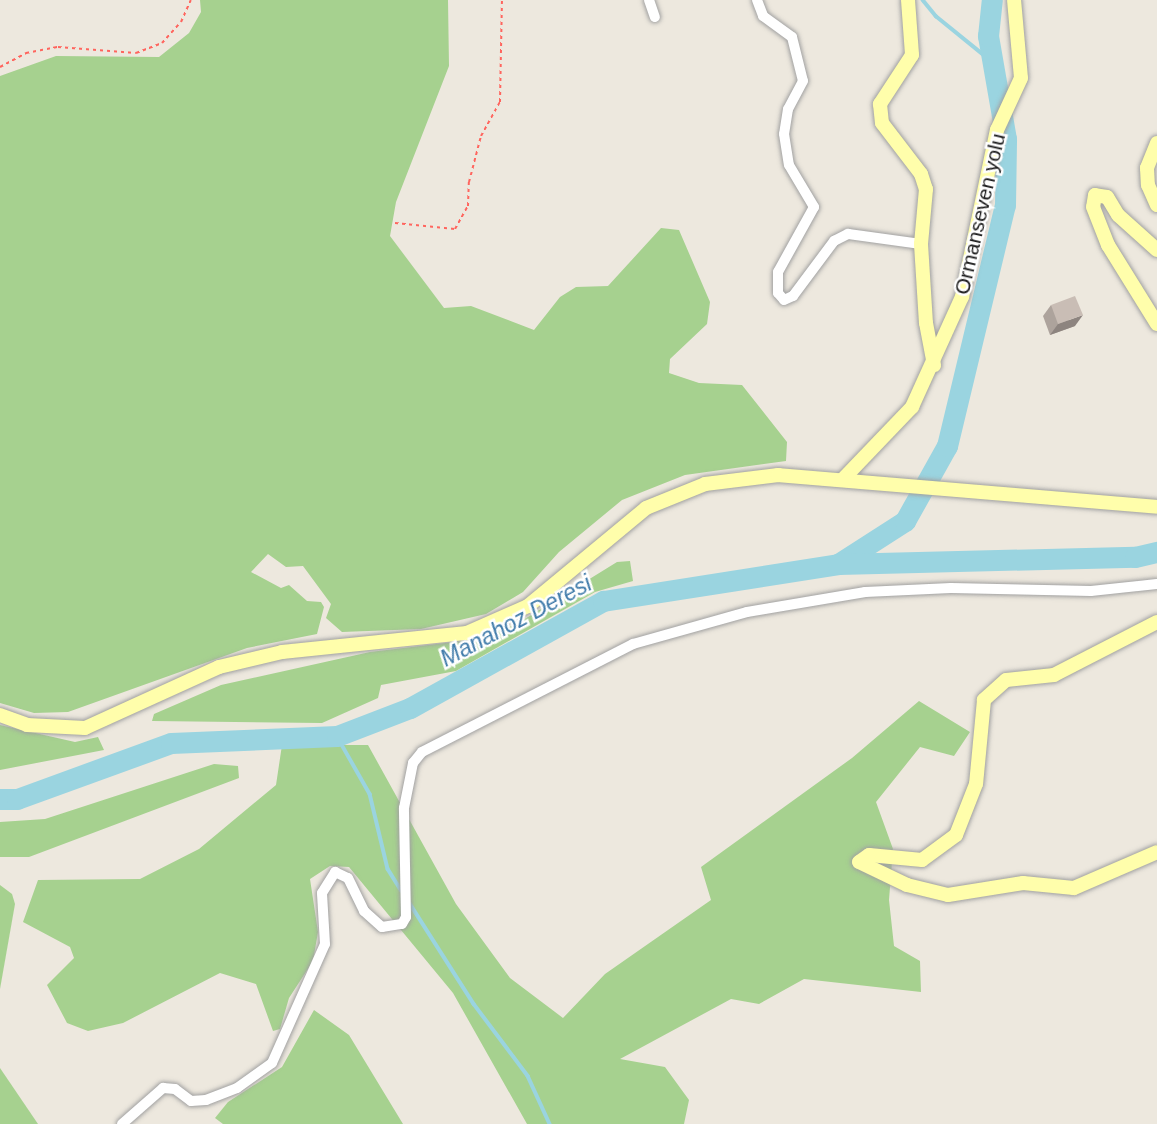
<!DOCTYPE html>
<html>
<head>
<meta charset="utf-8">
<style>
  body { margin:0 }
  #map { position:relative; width:1157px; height:1124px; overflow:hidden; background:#ede8de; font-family:Arial,sans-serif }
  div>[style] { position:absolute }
  .forest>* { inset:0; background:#a6d18f }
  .stream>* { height:3.5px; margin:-1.75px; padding:0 1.75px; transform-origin:1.75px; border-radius:1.75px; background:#9ad4e0 }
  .river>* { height:21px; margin:-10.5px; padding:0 10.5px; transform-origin:10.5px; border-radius:10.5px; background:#9ad4e0 }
  .path>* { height:2px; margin-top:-1px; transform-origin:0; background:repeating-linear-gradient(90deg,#ff655e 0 3.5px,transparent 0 7px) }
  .roads { filter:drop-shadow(0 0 2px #a1a1a1) drop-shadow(0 0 2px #a1a1a1) }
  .street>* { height:10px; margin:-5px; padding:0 5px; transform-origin:5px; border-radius:5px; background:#fff }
  .secondary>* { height:14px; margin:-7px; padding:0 7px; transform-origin:7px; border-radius:7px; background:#fffeab }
  .wall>* { inset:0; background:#ada39c }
  .shaded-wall>* { inset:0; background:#8d847f }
  .building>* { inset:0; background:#c9bdb5 }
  span { translate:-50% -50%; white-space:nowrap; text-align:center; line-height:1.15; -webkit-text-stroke:5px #fff; paint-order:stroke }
  .street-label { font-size:21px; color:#1a1a1a }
  .water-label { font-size:23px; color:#3e7aa9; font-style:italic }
</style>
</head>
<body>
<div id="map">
  <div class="forest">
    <i style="clip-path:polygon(200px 0,448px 0,449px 66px,396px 202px,390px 236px,444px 308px,471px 306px,534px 330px,560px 297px,576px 287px,608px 286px,661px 228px,679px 230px,710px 302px,707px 324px,670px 359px,669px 373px,699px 383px,742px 385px,787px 442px,786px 461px,685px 475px,622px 500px,559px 552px,523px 592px,486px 614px,421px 629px,342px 632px,326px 618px,331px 604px,303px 566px,286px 567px,268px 554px,251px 572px,281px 588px,289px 585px,307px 601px,321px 602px,324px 607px,317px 634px,247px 648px,68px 712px,34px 713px,0 703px,0 76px,56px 56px,159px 57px,189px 33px,201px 12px)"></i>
    <i style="clip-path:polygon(630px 561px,633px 581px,595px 592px,456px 671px,381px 685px,378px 698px,322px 723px,152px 721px,154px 714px,221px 685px,370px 652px,470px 640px,515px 625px,617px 562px)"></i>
    <i style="clip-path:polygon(919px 701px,970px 732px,954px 756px,920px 747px,876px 802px,893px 849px,889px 900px,894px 946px,920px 961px,921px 992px,804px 979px,759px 1004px,731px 999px,620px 1059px,665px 1067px,689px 1100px,684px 1124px,527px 1124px,453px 993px,349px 867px,330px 866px,310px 879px,318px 932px,313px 961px,289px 998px,280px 1029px,273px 1031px,256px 984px,220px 973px,123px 1023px,88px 1031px,67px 1023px,47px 985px,74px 958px,70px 947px,23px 922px,38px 880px,140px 879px,199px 849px,276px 785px,282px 745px,368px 745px,456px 904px,510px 978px,563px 1018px,605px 974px,711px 900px,701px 867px,852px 758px)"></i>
    <i style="clip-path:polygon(0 725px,75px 742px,98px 737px,104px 750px,0 770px)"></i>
    <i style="clip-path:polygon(214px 764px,238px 766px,239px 778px,29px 857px,0 857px,0 822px,45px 819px)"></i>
    <i style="clip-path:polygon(0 885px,12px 894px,15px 904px,0 989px)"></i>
    <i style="clip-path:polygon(314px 1010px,349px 1035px,403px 1124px,223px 1124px,215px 1118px,228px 1102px,282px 1067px)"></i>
    <i style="clip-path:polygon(0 1068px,38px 1124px,0 1124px)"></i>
  </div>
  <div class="stream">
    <i style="left:923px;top:0;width:21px;rotate:51deg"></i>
    <i style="left:936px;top:16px;width:62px;rotate:39.1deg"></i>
    <i style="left:337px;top:736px;width:67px;rotate:60.4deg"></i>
    <i style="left:370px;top:794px;width:77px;rotate:76.5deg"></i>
    <i style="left:388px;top:869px;width:25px;rotate:58deg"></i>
    <i style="left:409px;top:902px;width:121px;rotate:57.5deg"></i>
    <i style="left:474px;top:1004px;width:90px;rotate:53.1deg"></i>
    <i style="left:528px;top:1076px;width:53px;rotate:65.4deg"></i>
  </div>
  <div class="river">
    <i style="left:838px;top:564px;width:80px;rotate:-32.7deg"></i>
    <i style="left:905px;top:521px;width:86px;rotate:-60.8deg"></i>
    <i style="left:947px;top:446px;width:248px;rotate:-76.5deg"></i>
    <i style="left:1005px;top:205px;width:66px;rotate:-89.1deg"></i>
    <i style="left:1006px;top:139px;width:105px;rotate:-99.9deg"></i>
    <i style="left:988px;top:36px;width:36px;rotate:-84deg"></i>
    <i style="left:0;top:799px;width:17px"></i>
    <i style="left:17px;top:799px;width:164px;rotate:-20deg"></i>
    <i style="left:171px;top:743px;width:166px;rotate:-2.4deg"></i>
    <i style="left:337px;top:736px;width:78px;rotate:-21deg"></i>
    <i style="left:410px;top:708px;width:221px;rotate:-29deg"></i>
    <i style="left:603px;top:601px;width:238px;rotate:-8.9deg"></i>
    <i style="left:838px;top:564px;width:297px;rotate:-1.4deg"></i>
    <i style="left:1135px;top:557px;width:23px;rotate:-13deg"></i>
  </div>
  <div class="path">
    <i style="left:0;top:67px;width:30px;rotate:-28deg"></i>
    <i style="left:26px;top:53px;width:33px;rotate:-11deg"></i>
    <i style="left:58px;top:47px;width:78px;rotate:4.4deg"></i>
    <i style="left:136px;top:53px;width:28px;rotate:-21deg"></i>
    <i style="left:162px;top:43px;width:28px;rotate:-48deg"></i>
    <i style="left:181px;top:22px;width:24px;rotate:-66deg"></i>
    <i style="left:395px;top:223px;width:60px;rotate:5.7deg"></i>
    <i style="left:455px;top:229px;width:26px;rotate:-61deg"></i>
    <i style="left:468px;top:206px;width:24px;rotate:-88deg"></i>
    <i style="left:469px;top:182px;width:48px;rotate:-75.4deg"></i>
    <i style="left:481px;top:136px;width:39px;rotate:-61deg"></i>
    <i style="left:500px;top:102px;width:102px;rotate:-88.9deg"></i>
  </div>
  <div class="roads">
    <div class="street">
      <i style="left:649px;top:0;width:18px;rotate:71deg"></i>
      <i style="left:757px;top:0;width:17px;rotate:69deg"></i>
      <i style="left:763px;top:16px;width:36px;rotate:36deg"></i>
      <i style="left:792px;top:37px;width:45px;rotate:76deg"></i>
      <i style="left:803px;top:81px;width:32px;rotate:118deg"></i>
      <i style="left:788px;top:109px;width:25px;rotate:99deg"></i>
      <i style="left:784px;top:134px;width:31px;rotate:81deg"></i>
      <i style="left:789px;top:165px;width:49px;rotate:59.2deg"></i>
      <i style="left:814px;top:207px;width:74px;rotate:119deg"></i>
      <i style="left:778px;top:272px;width:21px;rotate:90deg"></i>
      <i style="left:778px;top:293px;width:9px;rotate:49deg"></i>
      <i style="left:784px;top:300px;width:10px;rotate:-24deg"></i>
      <i style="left:793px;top:296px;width:69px;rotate:-53.3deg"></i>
      <i style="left:834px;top:241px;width:16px;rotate:-27deg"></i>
      <i style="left:848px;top:234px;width:74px;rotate:7.8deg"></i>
      <i style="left:122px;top:1124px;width:55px;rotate:-41.3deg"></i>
      <i style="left:163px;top:1088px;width:12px;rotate:5deg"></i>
      <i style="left:175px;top:1089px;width:20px;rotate:37deg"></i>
      <i style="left:191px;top:1101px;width:15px;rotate:-4deg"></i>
      <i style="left:206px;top:1100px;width:33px;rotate:-21deg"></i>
      <i style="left:237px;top:1088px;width:43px;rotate:-35.5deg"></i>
      <i style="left:272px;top:1063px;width:130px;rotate:-66deg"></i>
      <i style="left:325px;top:944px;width:51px;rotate:-93.4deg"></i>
      <i style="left:322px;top:893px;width:25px;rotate:-58deg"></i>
      <i style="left:335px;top:872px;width:14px;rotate:25deg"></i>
      <i style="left:348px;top:878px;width:37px;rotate:64deg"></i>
      <i style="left:364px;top:911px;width:24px;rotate:42deg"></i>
      <i style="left:382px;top:927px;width:20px;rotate:-9deg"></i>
      <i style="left:402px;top:924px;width:8px;rotate:-60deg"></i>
      <i style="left:406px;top:917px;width:109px;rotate:-91.1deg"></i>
      <i style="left:404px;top:808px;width:46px;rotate:-78.7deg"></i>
      <i style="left:413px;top:763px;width:14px;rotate:-51deg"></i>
      <i style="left:422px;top:752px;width:237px;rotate:-27.1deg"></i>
      <i style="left:633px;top:644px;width:118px;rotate:-15.7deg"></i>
      <i style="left:747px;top:612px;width:120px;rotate:-9.6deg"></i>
      <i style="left:865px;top:592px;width:86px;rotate:-2.7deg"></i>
      <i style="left:951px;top:588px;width:140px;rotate:1.2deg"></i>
      <i style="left:1091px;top:591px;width:66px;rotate:-6.1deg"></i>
    </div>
    <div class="secondary">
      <i style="left:908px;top:0;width:55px;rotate:85.8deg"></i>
      <i style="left:912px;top:55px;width:59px;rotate:123.1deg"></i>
      <i style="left:880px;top:104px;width:19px;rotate:84deg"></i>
      <i style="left:882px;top:123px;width:64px;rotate:52.6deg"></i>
      <i style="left:921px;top:174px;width:16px;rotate:72deg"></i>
      <i style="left:926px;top:189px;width:55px;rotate:95.2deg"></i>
      <i style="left:921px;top:244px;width:79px;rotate:86.4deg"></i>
      <i style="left:926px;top:323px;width:43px;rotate:79.2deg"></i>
      <i style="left:1157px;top:143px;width:27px;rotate:112deg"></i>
      <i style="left:1147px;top:168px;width:17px;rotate:87deg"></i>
      <i style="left:1148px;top:185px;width:22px;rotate:66deg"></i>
      <i style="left:1157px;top:250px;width:52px;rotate:-138.1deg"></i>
      <i style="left:1118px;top:215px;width:21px;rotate:-121deg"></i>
      <i style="left:1107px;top:197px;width:12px;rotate:-171deg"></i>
      <i style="left:1095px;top:195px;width:12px;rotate:99deg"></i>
      <i style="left:1093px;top:207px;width:41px;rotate:68.5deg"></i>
      <i style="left:1108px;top:245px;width:93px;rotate:58.2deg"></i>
      <i style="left:843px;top:479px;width:100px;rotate:-46.2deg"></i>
      <i style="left:912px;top:407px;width:121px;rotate:-65.6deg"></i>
      <i style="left:962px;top:297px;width:171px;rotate:-78.2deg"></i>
      <i style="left:997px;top:130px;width:57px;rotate:-65.2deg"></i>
      <i style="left:1021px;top:78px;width:78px;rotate:-95.1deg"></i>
      <i style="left:1157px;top:622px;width:116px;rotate:152.8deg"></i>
      <i style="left:1054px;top:675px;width:48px;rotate:174.1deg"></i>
      <i style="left:1006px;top:680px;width:30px;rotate:138deg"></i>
      <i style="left:984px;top:700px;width:84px;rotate:95.4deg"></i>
      <i style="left:976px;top:784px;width:55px;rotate:111.4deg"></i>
      <i style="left:956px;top:835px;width:42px;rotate:143.7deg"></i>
      <i style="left:922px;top:860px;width:53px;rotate:-174.6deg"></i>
      <i style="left:869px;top:855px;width:12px;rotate:145deg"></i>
      <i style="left:859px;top:862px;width:53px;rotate:25.6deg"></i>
      <i style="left:907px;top:885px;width:42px;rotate:13.7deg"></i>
      <i style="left:948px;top:895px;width:76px;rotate:-9.1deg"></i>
      <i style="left:1023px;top:883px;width:51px;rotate:5.6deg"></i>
      <i style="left:1074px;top:888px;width:90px;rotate:-23.4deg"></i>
      <i style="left:0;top:715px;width:29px;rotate:20deg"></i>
      <i style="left:27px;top:725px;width:58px;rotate:3deg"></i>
      <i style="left:85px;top:728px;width:147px;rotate:-24.5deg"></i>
      <i style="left:219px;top:667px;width:65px;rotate:-13.4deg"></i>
      <i style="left:282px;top:652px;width:186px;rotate:-5.9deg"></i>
      <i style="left:467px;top:633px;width:67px;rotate:-23.9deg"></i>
      <i style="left:528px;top:606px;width:153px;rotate:-39.7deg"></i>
      <i style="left:646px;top:508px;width:64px;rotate:-22.1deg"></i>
      <i style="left:705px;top:484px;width:74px;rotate:-7deg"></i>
      <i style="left:778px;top:475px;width:380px;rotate:4.8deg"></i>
    </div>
  </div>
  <div class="wall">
    <i style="clip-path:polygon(1051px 305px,1075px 326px,1050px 335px,1043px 316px)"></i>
  </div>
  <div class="shaded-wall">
    <i style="clip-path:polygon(1083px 315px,1075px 326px,1050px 335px,1058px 324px)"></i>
  </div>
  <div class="building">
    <i style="clip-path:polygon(1075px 296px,1083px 315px,1058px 324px,1051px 305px)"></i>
  </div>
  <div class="street-label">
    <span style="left:980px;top:214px;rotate:-77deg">Ormanseven yolu</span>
  </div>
  <div class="water-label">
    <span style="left:516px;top:621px;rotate:-28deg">Manahoz Deresi</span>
  </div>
</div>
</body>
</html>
